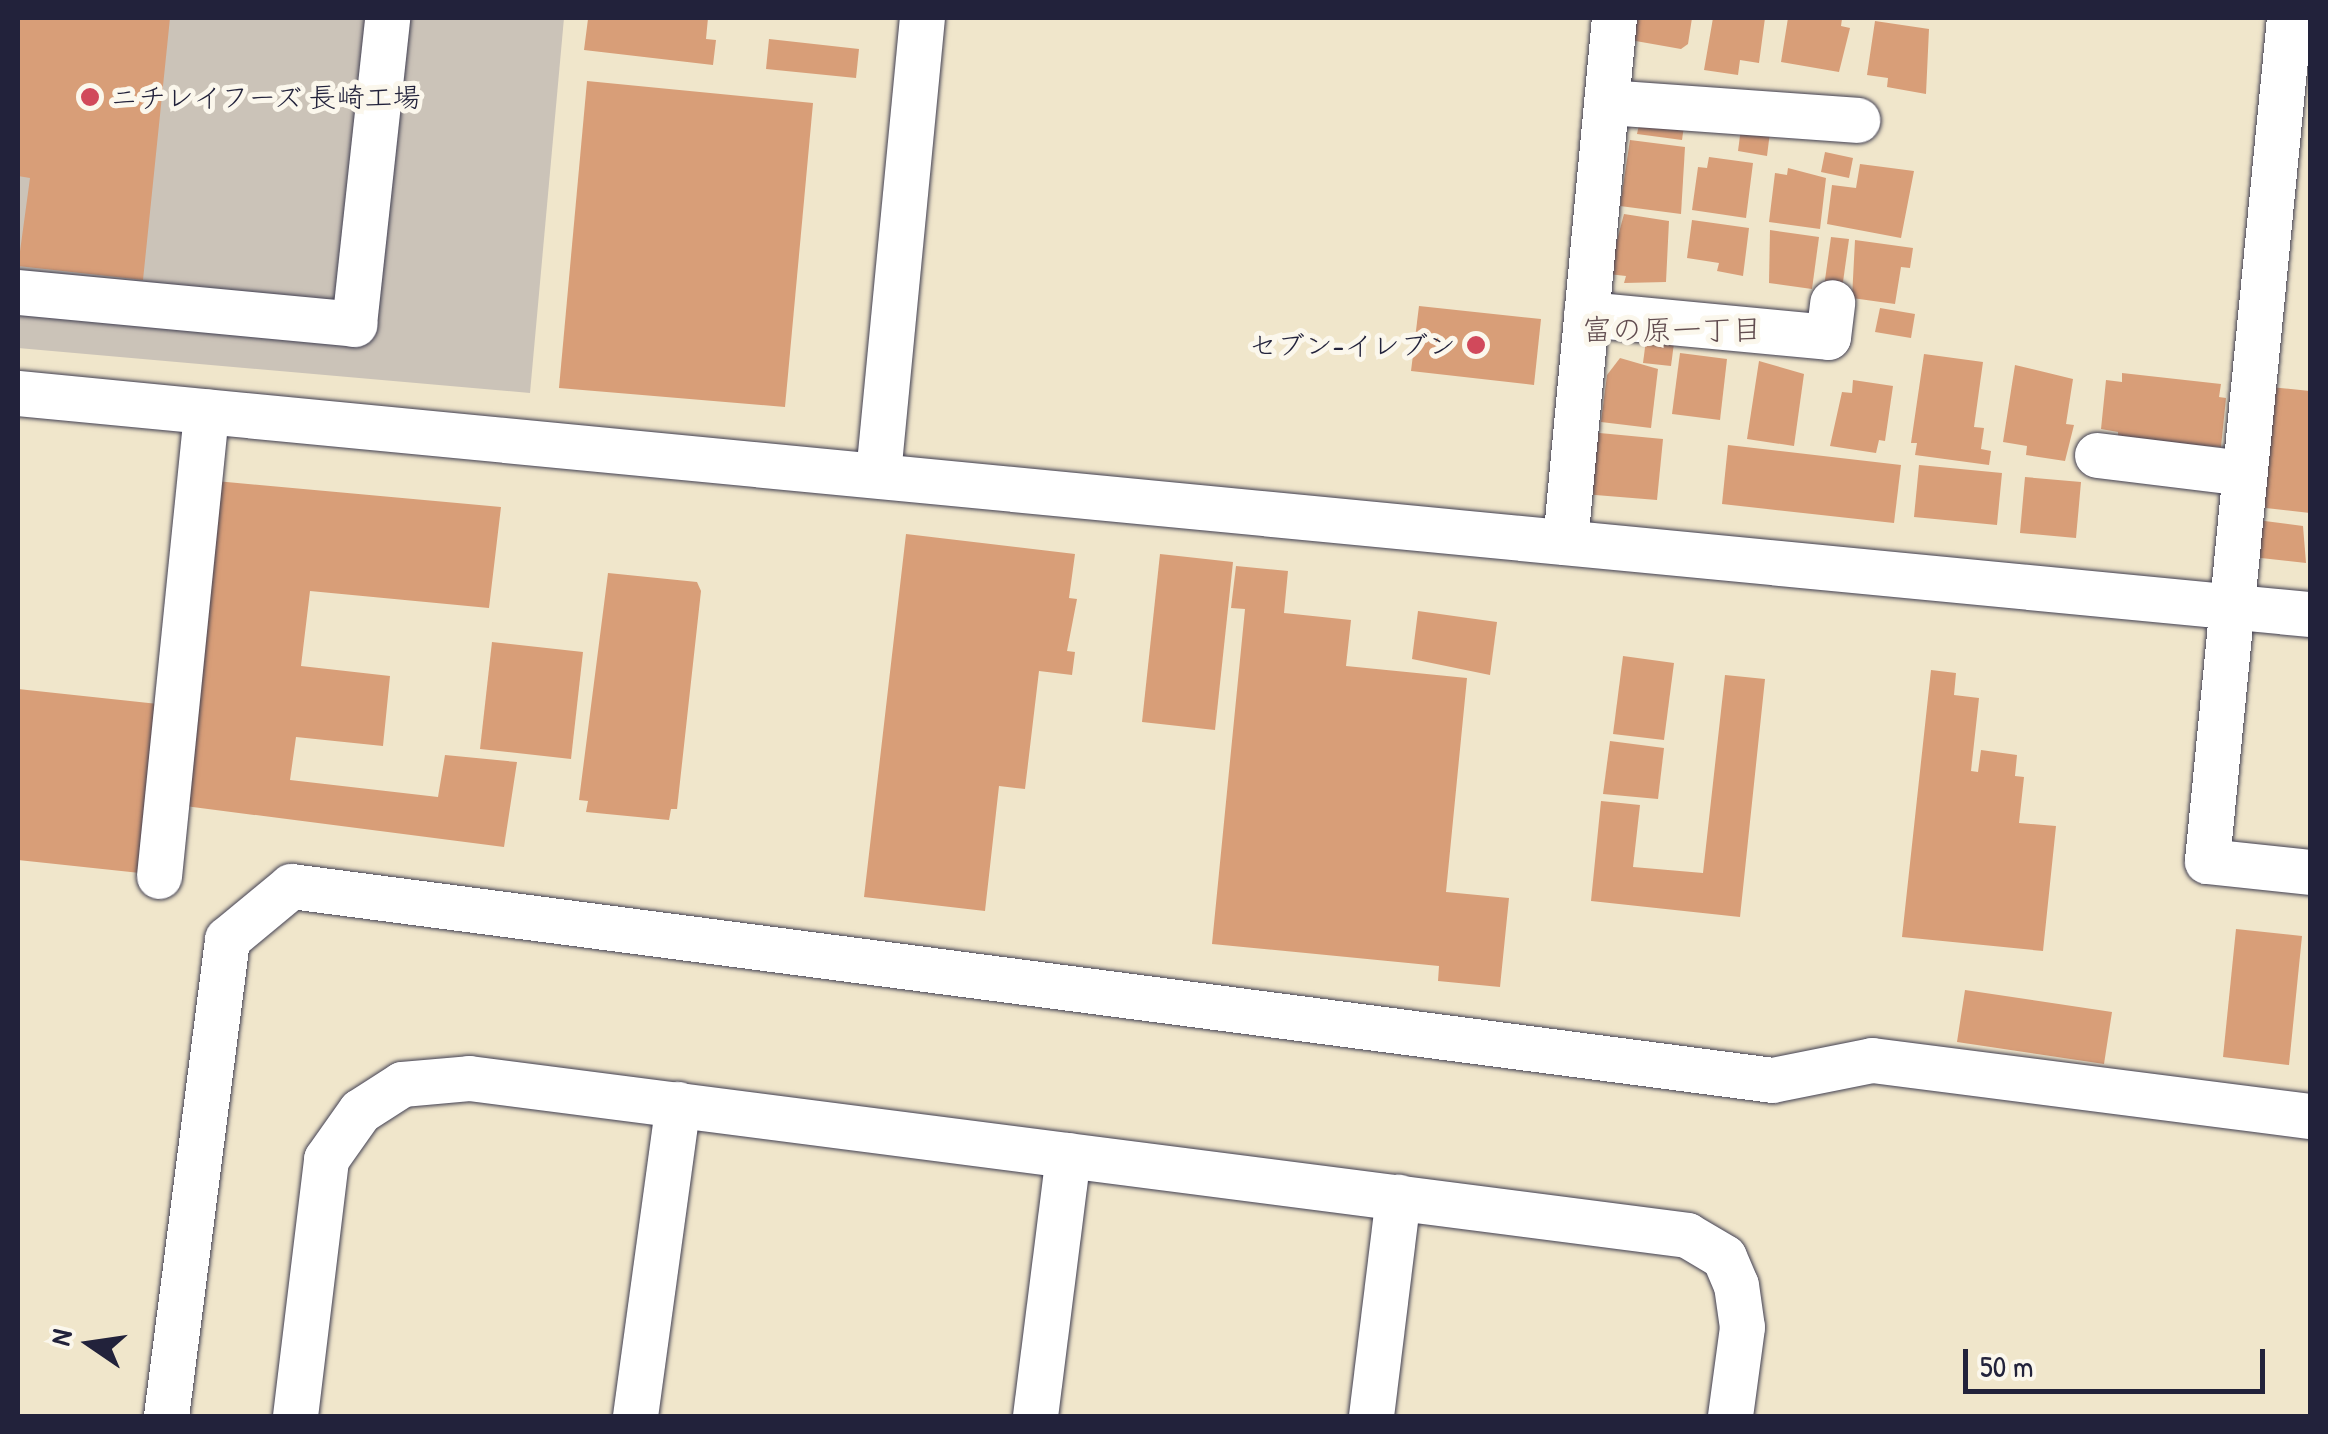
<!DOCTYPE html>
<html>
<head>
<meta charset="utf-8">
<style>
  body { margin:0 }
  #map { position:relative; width:2328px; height:1434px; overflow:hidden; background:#f0e6cb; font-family:"Patrick Hand","Klee One",sans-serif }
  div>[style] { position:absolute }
  .industrial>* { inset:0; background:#cbc3b8 }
  .building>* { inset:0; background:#d89e78 }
  .roads { filter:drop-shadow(0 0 2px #413f51) drop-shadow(0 0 2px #413f51) }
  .minor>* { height:45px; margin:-22.5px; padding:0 22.5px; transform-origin:22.5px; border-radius:22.5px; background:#fff }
  .dots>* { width:28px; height:28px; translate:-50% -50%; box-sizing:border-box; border:5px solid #fbf7ec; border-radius:50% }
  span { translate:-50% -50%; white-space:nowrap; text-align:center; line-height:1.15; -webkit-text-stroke:10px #fbf7ec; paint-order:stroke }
  .poi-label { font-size:28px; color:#22223b }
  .left { translate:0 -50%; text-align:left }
  .right { translate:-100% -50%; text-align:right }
  .neighbourhood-label { font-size:30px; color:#624d50 }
  .frame { position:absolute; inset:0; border:20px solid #22223b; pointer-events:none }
  .north { position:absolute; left:40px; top:1294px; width:100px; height:100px; -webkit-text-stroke:8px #fbf7ec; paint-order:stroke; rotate:283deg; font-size:28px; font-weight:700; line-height:40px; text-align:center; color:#22223b }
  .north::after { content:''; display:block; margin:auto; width:35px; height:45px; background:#22223b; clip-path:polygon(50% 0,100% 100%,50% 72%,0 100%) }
  .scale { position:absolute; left:1963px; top:1349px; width:302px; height:45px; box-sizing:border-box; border:5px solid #22223b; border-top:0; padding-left:12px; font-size:30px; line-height:35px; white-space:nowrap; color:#22223b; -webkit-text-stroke:8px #fbf7ec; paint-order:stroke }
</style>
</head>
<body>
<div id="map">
  <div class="industrial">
    <i style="clip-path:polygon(18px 18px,564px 18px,530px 393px,18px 348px)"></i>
  </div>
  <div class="building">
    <i style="clip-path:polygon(18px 18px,170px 18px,143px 280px,18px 266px,30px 178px,18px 176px)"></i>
    <i style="clip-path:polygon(708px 18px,706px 39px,716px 40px,713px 65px,584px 50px,588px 19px)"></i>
    <i style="clip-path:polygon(1634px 18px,1692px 18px,1688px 44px,1681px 49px,1630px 40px)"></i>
    <i style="clip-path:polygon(1713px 18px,1765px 18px,1759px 63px,1740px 60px,1738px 75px,1704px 70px)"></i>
    <i style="clip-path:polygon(1788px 18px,1842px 19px,1841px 26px,1850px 28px,1839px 72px,1781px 62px)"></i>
    <i style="clip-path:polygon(1875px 21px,1929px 29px,1926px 94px,1887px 87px,1888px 78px,1867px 75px)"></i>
    <i style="clip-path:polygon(769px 39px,859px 49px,856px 78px,766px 69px)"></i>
    <i style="clip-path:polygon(587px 81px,813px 103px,785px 407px,559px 388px)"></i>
    <i style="clip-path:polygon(1640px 120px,1684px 126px,1682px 140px,1637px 134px)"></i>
    <i style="clip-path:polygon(1741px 128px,1770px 132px,1767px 156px,1738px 151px)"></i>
    <i style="clip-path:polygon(1630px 140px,1685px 147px,1681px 214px,1620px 206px)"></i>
    <i style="clip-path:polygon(1825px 152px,1853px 158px,1849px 178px,1821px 172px)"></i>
    <i style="clip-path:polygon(1709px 157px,1753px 163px,1746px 218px,1692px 210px,1698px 167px,1707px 168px)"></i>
    <i style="clip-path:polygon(1860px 164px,1914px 171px,1901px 238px,1827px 224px,1832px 185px,1856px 188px)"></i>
    <i style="clip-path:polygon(1788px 168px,1826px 178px,1820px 229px,1769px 222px,1775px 173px,1787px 175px)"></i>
    <i style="clip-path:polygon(1624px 214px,1669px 221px,1666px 282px,1624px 283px,1626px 276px,1608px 274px)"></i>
    <i style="clip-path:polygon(1692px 220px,1749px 228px,1743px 276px,1717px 271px,1719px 263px,1687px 258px)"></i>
    <i style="clip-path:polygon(1770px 230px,1819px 237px,1812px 289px,1769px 283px)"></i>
    <i style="clip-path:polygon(1831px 237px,1849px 239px,1842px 289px,1824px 287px)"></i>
    <i style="clip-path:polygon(1855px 240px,1913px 248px,1910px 268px,1901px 267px,1895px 304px,1852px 298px)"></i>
    <i style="clip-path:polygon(1419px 306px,1541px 319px,1534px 385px,1411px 371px)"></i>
    <i style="clip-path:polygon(1880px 308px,1915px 314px,1911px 338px,1875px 332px)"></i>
    <i style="clip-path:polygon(1646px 340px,1674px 343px,1671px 366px,1643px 363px)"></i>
    <i style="clip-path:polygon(1680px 353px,1727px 359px,1720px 420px,1672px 414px)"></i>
    <i style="clip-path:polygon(1924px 354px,1983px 362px,1974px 427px,1984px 428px,1981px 449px,1991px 451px,1989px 465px,1915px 455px,1917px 443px,1911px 443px)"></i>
    <i style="clip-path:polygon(1620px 358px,1658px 369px,1651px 428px,1601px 422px,1607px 375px)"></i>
    <i style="clip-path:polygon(1759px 361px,1804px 374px,1794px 446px,1747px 439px)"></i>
    <i style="clip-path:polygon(2015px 365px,2073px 379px,2066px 424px,2074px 425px,2065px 461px,2026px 455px,2027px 446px,2003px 442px)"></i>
    <i style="clip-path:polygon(2122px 373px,2221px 384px,2219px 397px,2226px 398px,2221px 447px,2118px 440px,2118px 432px,2101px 429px,2106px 380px,2122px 382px)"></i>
    <i style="clip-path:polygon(1853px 380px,1893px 386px,1885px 441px,1879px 440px,1876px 453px,1830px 446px,1842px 392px,1852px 393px)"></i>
    <i style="clip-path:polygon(2270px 387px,2310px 391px,2310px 513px,2257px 507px)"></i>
    <i style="clip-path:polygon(1589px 432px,1663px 439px,1657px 500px,1583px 494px)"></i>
    <i style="clip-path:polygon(1728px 445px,1901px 465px,1894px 523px,1722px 504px)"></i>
    <i style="clip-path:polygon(1919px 465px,2002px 473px,1997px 525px,1914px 517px)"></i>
    <i style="clip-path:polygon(2025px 477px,2081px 482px,2076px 538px,2020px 533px)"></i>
    <i style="clip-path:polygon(216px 481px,501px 507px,489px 608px,310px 591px,301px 666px,390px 676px,383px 746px,296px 737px,290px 780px,438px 797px,445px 755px,517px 762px,504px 847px,185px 806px)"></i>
    <i style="clip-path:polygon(2257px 520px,2303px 526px,2306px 563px,2252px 557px)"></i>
    <i style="clip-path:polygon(906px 534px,1075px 554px,1069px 598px,1077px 599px,1067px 651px,1075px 652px,1072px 675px,1039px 671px,1025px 789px,999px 786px,985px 911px,864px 897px)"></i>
    <i style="clip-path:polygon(1160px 554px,1233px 562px,1215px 730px,1142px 722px)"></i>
    <i style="clip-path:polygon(1236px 566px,1288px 571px,1284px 613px,1351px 620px,1346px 666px,1467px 678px,1446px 892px,1509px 898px,1500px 987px,1438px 981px,1439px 966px,1212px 944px,1245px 609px,1231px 608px)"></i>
    <i style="clip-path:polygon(608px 573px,697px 582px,701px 591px,677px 809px,671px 809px,669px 820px,586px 812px,588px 801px,579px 800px)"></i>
    <i style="clip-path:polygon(1418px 611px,1497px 622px,1490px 675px,1412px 659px)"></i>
    <i style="clip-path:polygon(492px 642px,583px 652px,571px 759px,480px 749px)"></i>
    <i style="clip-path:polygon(1623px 656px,1674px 663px,1664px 740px,1613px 734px)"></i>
    <i style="clip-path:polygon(1931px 670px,1956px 673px,1954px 695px,1979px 698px,1971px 771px,1978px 772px,1981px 750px,2017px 755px,2015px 776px,2024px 777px,2019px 823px,2056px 826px,2043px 951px,1902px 937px)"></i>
    <i style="clip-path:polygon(1725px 675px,1765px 679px,1740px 917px,1591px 901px,1601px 801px,1640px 805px,1633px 867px,1703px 873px)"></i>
    <i style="clip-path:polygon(18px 689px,158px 704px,140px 873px,18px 860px)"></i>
    <i style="clip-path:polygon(1610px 741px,1664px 748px,1658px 799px,1603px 794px)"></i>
    <i style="clip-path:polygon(2236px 929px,2302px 936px,2289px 1065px,2223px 1057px)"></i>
    <i style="clip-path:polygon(1965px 990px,2112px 1012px,2104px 1064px,1957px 1042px)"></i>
  </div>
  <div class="roads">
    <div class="minor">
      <i style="left:2289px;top:18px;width:847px;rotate:95.56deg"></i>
      <i style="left:2207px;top:861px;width:104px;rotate:6.1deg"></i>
      <i style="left:1607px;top:102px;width:251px;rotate:4.1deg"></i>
      <i style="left:18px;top:292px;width:338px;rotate:5.4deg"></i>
      <i style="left:354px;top:324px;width:308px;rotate:-83.8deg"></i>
      <i style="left:1586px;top:314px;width:243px;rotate:5.4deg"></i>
      <i style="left:1828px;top:337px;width:35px;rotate:-83deg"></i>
      <i style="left:18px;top:393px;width:2303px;rotate:5.51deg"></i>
      <i style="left:2097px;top:455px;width:148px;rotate:7deg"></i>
      <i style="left:878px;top:474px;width:458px;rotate:-84.5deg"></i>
      <i style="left:1565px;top:542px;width:526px;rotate:-84.66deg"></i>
      <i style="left:159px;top:876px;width:467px;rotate:-84.2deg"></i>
      <i style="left:166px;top:1416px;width:481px;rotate:-82.7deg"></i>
      <i style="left:227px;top:939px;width:83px;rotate:-39.6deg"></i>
      <i style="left:291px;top:886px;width:1494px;rotate:7.46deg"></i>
      <i style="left:1772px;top:1080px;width:102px;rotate:-11.3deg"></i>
      <i style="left:1872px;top:1060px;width:442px;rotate:7.3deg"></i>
      <i style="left:295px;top:1416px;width:259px;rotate:-83.1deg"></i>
      <i style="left:326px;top:1159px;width:59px;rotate:-54.7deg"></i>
      <i style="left:360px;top:1111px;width:50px;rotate:-32.7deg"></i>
      <i style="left:402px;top:1084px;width:67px;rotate:-5.1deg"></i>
      <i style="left:469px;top:1078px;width:1228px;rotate:7.34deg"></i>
      <i style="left:1687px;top:1235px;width:43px;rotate:30.7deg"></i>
      <i style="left:1724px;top:1257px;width:30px;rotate:67deg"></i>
      <i style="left:1736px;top:1285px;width:42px;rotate:81.9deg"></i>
      <i style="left:1742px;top:1327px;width:90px;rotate:97.7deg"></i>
      <i style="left:635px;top:1416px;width:315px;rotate:-82.2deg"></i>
      <i style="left:1035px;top:1416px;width:263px;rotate:-82.8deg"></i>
      <i style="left:1371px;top:1416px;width:221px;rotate:-83deg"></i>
    </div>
  </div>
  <div class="dots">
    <i style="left:90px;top:97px;background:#d1495b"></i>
    <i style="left:1476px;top:345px;background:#d1495b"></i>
  </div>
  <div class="poi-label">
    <span class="left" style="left:110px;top:97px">ニチレイフーズ 長崎工場</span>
    <span class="right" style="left:1456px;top:345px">セブン-イレブン</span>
  </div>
  <div class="neighbourhood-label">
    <span style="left:1672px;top:329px">富の原一丁目</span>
  </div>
  <div class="frame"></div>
  <div class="north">N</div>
  <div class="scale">50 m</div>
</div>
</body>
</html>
